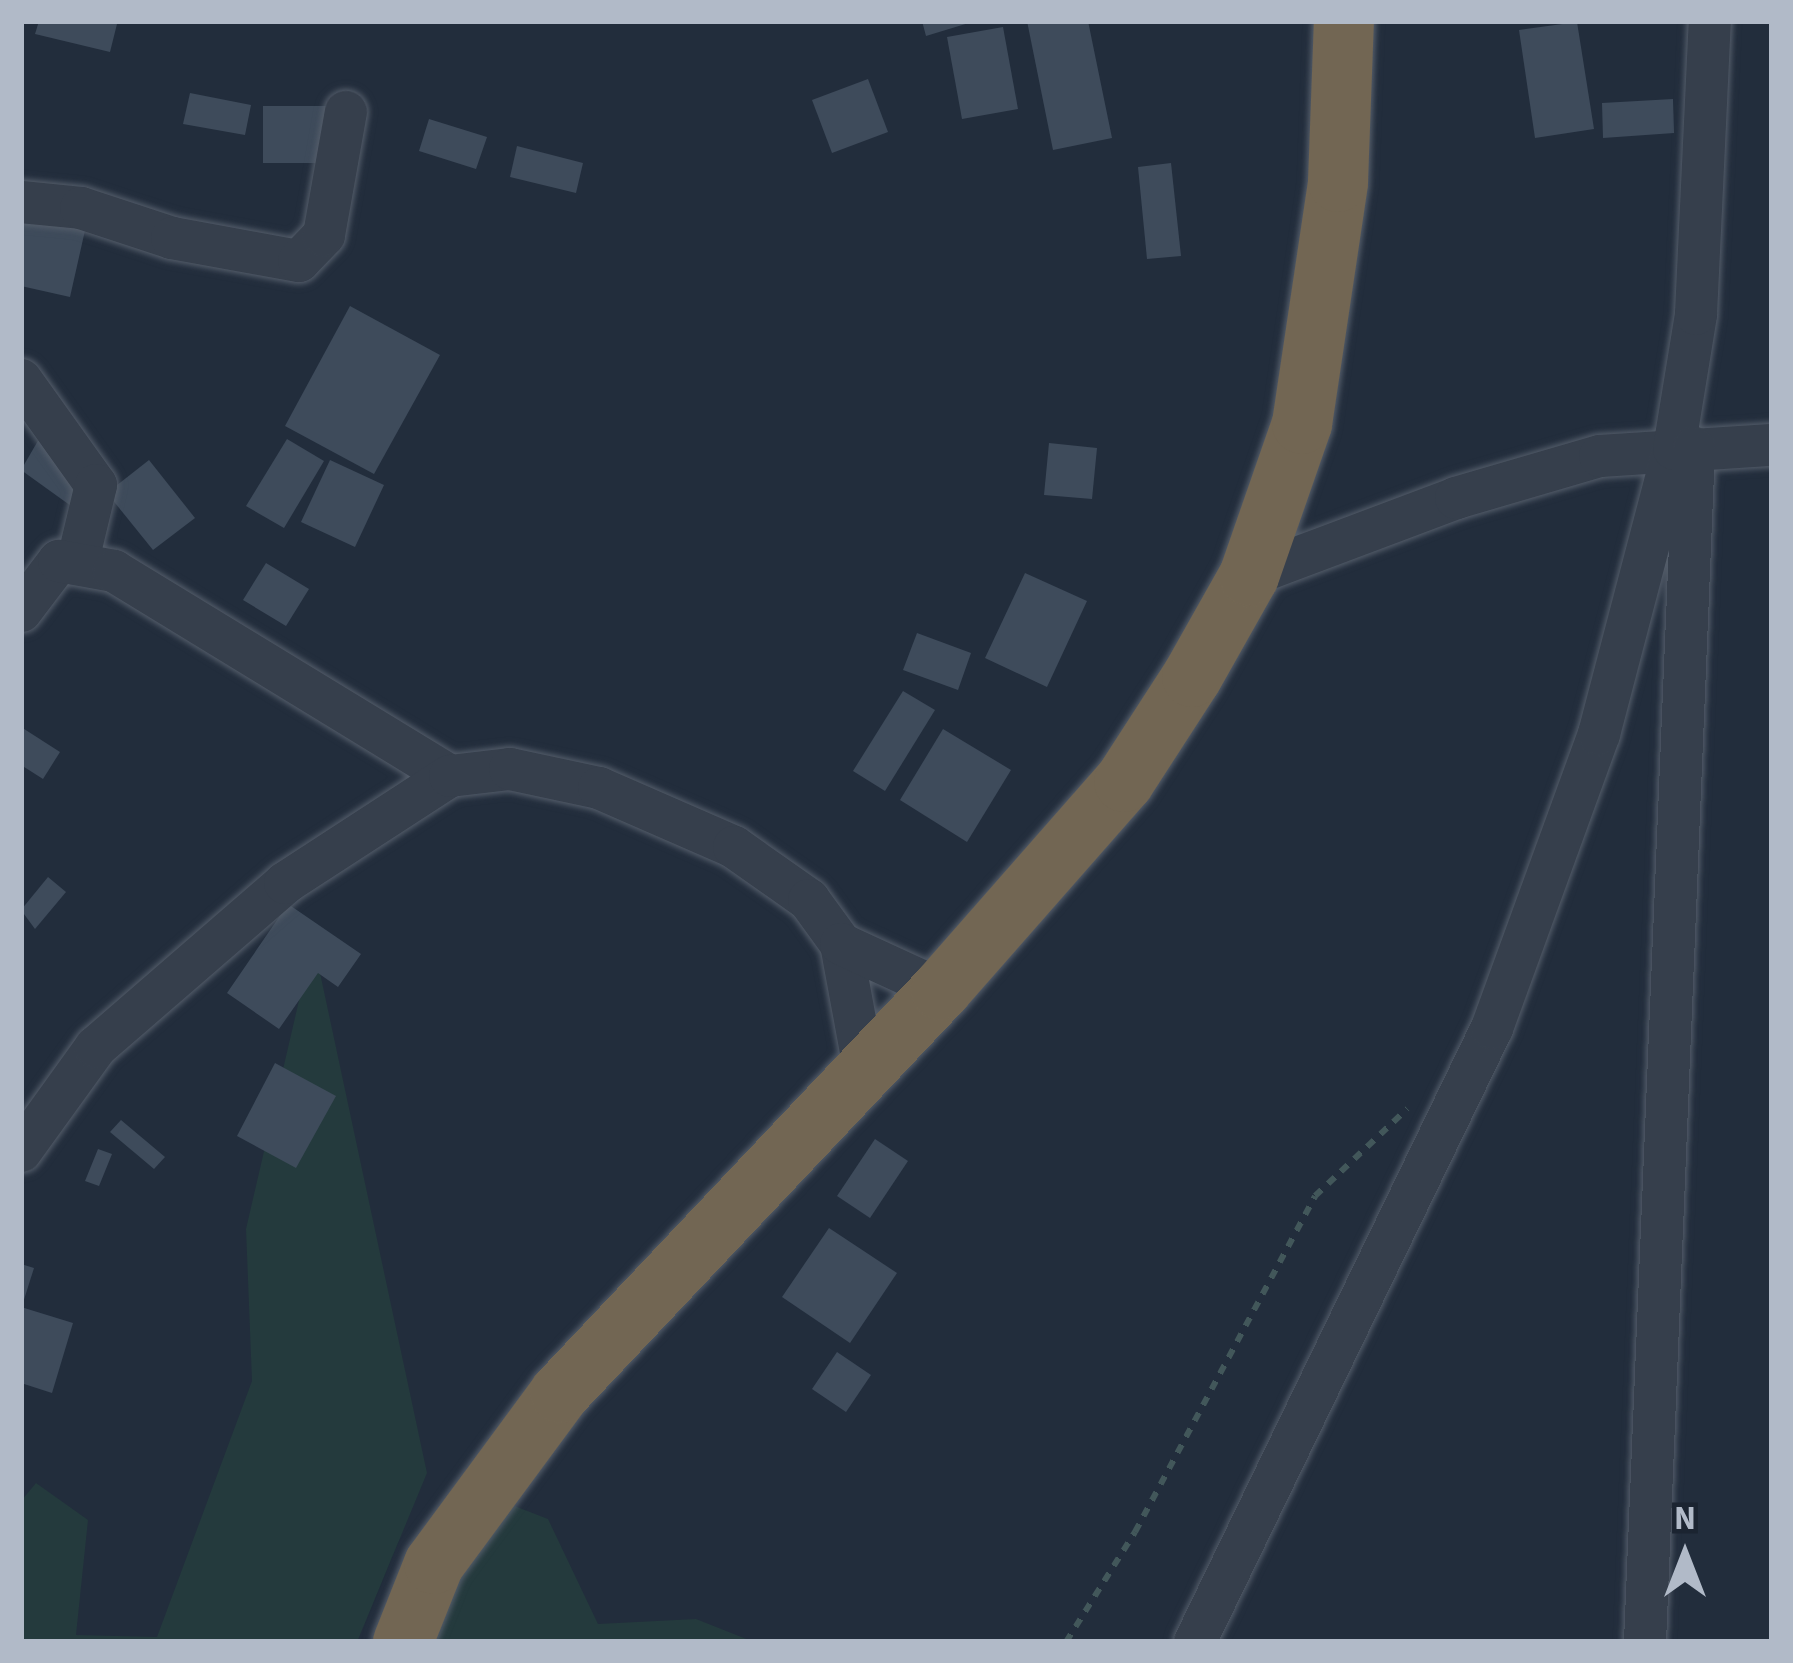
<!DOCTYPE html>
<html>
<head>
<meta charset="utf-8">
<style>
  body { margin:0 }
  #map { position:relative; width:1793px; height:1663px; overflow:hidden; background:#222d3c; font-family:"Source Sans 3",sans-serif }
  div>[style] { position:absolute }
  .green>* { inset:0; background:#243a3d }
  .building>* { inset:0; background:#3e4b5b }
  .path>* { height:6px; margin-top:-3px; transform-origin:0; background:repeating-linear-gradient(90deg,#42575a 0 9px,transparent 0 18px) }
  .roads { filter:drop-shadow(0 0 3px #545d6a) drop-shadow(0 0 3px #545d6a) }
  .minor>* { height:42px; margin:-21px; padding:0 21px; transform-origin:21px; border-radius:21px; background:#363f4c }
  .highway>* { height:60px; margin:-30px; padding:0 30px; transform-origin:30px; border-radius:30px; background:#726653 }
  span { translate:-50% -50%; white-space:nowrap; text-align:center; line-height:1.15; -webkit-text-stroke:9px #1b2431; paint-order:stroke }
  .frame { position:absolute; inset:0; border:24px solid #b1bac8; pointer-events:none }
  .north { position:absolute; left:1625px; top:1495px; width:120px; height:120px; -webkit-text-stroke:9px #1b2431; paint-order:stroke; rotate:0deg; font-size:33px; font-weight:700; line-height:48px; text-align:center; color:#b1bac8 }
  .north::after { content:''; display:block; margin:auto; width:42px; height:54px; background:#b1bac8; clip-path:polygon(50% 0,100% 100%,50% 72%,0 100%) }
</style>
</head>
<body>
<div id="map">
  <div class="green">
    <i style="clip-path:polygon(313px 940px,427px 1473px,357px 1642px,21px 1642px,21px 1501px,36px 1483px,88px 1520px,76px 1635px,157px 1637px,252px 1381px,246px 1229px)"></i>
    <i style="clip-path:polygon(483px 1494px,548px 1519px,598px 1624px,696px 1619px,754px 1642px,393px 1642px)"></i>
  </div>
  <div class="building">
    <i style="clip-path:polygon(39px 21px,103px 21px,117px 24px,110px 52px,35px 34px)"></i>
    <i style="clip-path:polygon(922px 21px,972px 21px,972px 22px,926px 36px)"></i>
    <i style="clip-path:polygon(1027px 21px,1088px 21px,1112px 138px,1053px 150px)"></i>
    <i style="clip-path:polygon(1577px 22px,1594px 129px,1535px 138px,1519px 30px)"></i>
    <i style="clip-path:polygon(1003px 27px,1018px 109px,962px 119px,947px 37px)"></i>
    <i style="clip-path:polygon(868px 79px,888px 132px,832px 153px,812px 100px)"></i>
    <i style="clip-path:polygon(190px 93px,251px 105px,245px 135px,183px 124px)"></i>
    <i style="clip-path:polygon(1673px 99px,1674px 133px,1603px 138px,1602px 103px)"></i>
    <i style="clip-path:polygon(263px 106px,328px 106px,328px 163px,263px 163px)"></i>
    <i style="clip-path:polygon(429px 119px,487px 137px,476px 169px,419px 151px)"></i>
    <i style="clip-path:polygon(517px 146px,583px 163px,576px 193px,510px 177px)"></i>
    <i style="clip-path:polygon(1171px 163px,1181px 256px,1147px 259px,1138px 167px)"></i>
    <i style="clip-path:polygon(21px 212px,86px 226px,70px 297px,21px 286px)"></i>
    <i style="clip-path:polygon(350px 306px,440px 355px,374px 474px,285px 426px)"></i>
    <i style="clip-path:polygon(46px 427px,107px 471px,78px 511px,21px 470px)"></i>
    <i style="clip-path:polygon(287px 439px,324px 461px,284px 528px,246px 506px)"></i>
    <i style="clip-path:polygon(1049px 443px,1097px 448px,1092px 499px,1044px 495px)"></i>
    <i style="clip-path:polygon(149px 460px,195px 518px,153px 550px,107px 493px)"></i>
    <i style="clip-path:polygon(330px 460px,384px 485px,355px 547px,301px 522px)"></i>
    <i style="clip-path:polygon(266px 563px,309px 589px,286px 626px,243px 600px)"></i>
    <i style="clip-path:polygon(1025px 573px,1087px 601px,1047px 687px,985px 658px)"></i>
    <i style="clip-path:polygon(917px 633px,971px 653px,958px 690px,903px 670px)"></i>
    <i style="clip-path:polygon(903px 691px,935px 710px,885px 791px,853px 771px)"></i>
    <i style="clip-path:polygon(21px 727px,60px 752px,43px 779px,21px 765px)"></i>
    <i style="clip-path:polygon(943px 729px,1011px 770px,967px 842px,900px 800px)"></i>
    <i style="clip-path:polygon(48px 877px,66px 892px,35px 929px,21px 910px)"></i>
    <i style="clip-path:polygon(288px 904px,361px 954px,338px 987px,318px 973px,279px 1029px,227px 993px)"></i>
    <i style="clip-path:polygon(275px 1063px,336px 1096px,296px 1168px,237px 1136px)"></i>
    <i style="clip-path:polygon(121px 1120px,165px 1157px,154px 1169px,110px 1132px)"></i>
    <i style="clip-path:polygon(875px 1139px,908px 1161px,870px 1218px,837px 1196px)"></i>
    <i style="clip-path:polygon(98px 1149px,112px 1154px,99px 1186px,85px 1181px)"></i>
    <i style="clip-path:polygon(829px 1228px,897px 1273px,850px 1343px,782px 1297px)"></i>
    <i style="clip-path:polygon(21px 1264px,34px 1268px,22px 1306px,21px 1306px)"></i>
    <i style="clip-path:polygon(21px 1307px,73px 1323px,52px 1393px,21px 1383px)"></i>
    <i style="clip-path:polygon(837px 1352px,871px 1375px,846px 1412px,812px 1389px)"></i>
  </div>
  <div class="path">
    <i style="left:1066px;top:1642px;width:130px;rotate:-57.9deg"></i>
    <i style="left:1135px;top:1532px;width:381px;rotate:-61.8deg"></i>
    <i style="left:1315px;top:1196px;width:127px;rotate:-43.4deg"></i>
  </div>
  <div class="roads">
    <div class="minor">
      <i style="left:21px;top:202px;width:60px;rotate:5.7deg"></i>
      <i style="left:81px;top:208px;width:96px;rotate:18.2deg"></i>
      <i style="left:172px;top:238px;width:129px;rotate:10.3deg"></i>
      <i style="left:299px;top:261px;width:36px;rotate:-46deg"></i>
      <i style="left:324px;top:235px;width:125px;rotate:-79.9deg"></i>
      <i style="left:21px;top:380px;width:129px;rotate:54.5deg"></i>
      <i style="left:96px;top:485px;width:77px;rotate:103.5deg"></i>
      <i style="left:1249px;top:576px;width:221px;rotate:-20.6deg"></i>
      <i style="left:1456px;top:498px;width:150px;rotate:-16.3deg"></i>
      <i style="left:1600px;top:456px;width:172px;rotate:-3.7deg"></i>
      <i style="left:21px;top:611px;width:63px;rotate:-52.8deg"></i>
      <i style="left:59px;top:561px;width:56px;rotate:10.3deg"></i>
      <i style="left:114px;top:571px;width:394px;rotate:31.4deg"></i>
      <i style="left:841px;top:944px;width:126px;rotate:79.5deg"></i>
      <i style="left:21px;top:1151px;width:128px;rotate:-54.2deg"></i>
      <i style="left:96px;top:1047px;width:250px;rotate:-40.9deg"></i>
      <i style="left:285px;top:883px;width:197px;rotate:-33deg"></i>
      <i style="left:450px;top:776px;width:60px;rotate:-6.7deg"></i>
      <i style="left:510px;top:769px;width:91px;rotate:12.1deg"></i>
      <i style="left:599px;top:788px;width:147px;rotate:23.6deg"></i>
      <i style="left:734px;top:847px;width:92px;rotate:35.2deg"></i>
      <i style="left:809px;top:900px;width:54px;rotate:54deg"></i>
      <i style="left:841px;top:944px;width:110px;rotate:24.7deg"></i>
      <i style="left:1195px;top:1642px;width:682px;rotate:-64.19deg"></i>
      <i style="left:1492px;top:1028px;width:313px;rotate:-70deg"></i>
      <i style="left:1599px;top:734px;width:295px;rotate:-75.3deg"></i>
      <i style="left:1674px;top:449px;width:137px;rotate:-80.7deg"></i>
      <i style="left:1696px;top:314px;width:293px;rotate:-87.3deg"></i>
      <i style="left:1645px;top:1642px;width:1195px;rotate:-87.65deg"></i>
    </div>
    <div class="highway">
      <i style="left:403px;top:1642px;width:84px;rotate:-68.3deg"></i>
      <i style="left:434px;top:1564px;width:212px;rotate:-53.6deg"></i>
      <i style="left:560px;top:1393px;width:555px;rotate:-46.61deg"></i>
      <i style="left:941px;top:990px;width:277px;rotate:-48.7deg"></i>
      <i style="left:1124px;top:782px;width:125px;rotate:-57.1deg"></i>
      <i style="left:1192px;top:677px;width:116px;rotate:-60.6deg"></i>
      <i style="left:1249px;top:576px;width:161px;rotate:-70.8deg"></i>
      <i style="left:1302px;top:424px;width:245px;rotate:-81.5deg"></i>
      <i style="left:1338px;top:182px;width:161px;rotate:-87.9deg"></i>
    </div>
  </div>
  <div class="frame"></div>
  <div class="north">N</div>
</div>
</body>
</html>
